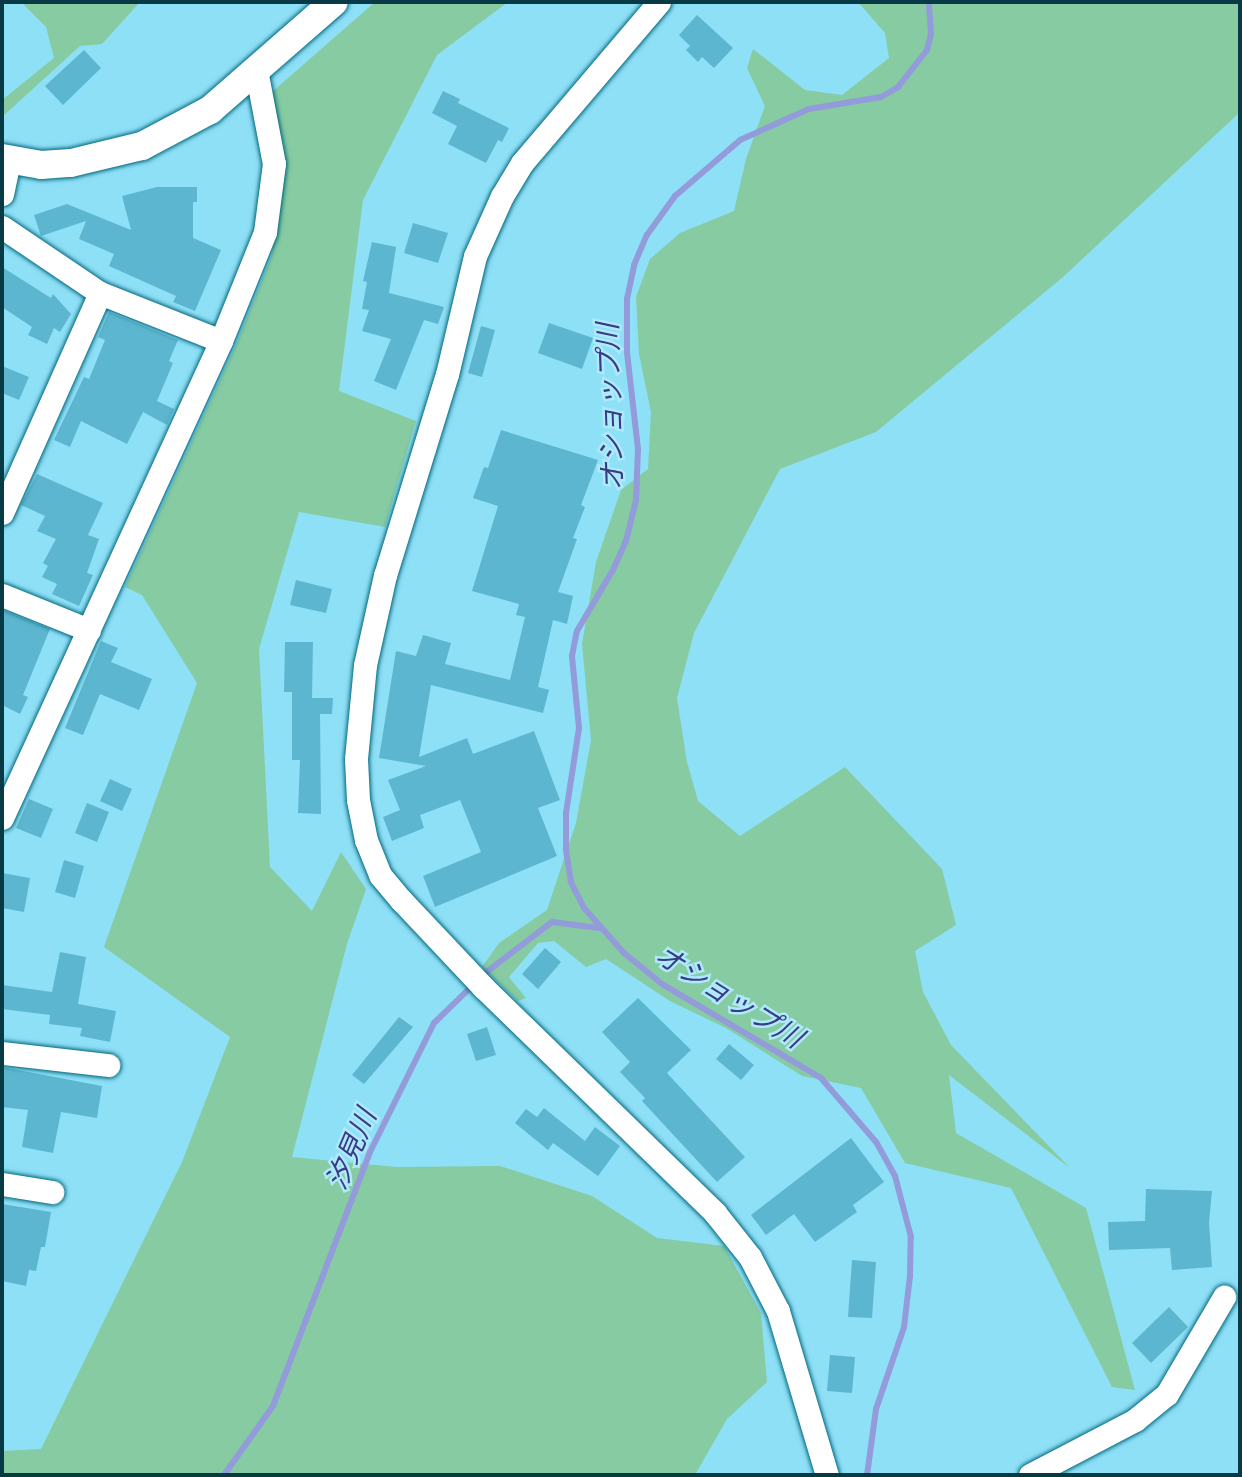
<!DOCTYPE html>
<html>
<head>
<meta charset="utf-8">
<style>
  body { margin:0 }
  #map { position:relative; width:1242px; height:1477px; overflow:hidden; background:#8ee0f7; font-family:Mulish,"Noto Sans JP",sans-serif }
  div>[style] { position:absolute }
  .green>* { inset:0; background:#86cba2 }
  .stream>* { height:6px; margin:-3px; padding:0 3px; transform-origin:3px; border-radius:3px; background:#939bda }
  .building>* { inset:0; background:#5db6cf }
  .roads { filter:drop-shadow(0 0 2px #00687d) drop-shadow(0 0 2px #00687d) }
  .minor>* { height:23px; margin:-11.5px; padding:0 11.5px; transform-origin:11.5px; border-radius:11.5px; background:#fff }
  .tertiary>* { height:28px; margin:-14px; padding:0 14px; transform-origin:14px; border-radius:14px; background:#fff }
  span { translate:-50% -50%; white-space:nowrap; text-align:center; line-height:1.15; -webkit-text-stroke:5px #aeeafb; paint-order:stroke }
  .water-label { font-size:28px; color:#393b86; font-style:italic }
  .frame { position:absolute; inset:0; border:4px solid #083a46; pointer-events:none }
</style>
</head>
<body>
<div id="map">
  <div class="green">
    <i style="clip-path:polygon(21px 2px,140px 2px,102px 44px,80px 46px,2px 117px,2px 100px,54px 58px,46px 27px)"></i>
    <i style="clip-path:polygon(375px 2px,508px 2px,437px 55px,363px 200px,339px 391px,416px 421px,385px 527px,299px 512px,259px 649px,270px 867px,312px 911px,341px 852px,366px 889px,347px 944px,292px 1157px,396px 1167px,500px 1166px,592px 1196px,657px 1238px,724px 1246px,761px 1313px,767px 1382px,727px 1419px,695px 1475px,2px 1475px,2px 1451px,41px 1449px,182px 1162px,230px 1037px,104px 947px,197px 683px,142px 595px,125px 587px,236px 345px,272px 255px,281px 168px,272px 92px)"></i>
    <i style="clip-path:polygon(858px 2px,1240px 2px,1240px 112px,1063px 277px,876px 432px,780px 469px,694px 633px,677px 698px,687px 762px,698px 801px,740px 836px,845px 767px,942px 869px,956px 925px,915px 951px,923px 992px,951px 1045px,1070px 1168px,949px 1075px,956px 1133px,1086px 1208px,1135px 1390px,1112px 1387px,1011px 1188px,905px 1163px,861px 1088px,802px 1076px,726px 1028px,670px 1001px,606px 959px,586px 967px,554px 941px,538px 943px,509px 977px,526px 998px,518px 1001px,482px 967px,499px 943px,547px 910px,576px 823px,591px 740px,582px 644px,596px 562px,621px 490px,648px 469px,651px 412px,639px 354px,636px 297px,650px 259px,680px 233px,734px 211px,746px 159px,765px 106px,747px 68px,753px 49px,805px 90px,842px 95px,889px 58px,885px 33px)"></i>
  </div>
  <div class="stream">
    <i style="left:480px;top:977px;width:91px;rotate:-37.4deg"></i>
    <i style="left:552px;top:922px;width:48px;rotate:7.1deg"></i>
    <i style="left:224px;top:1475px;width:85px;rotate:-54.6deg"></i>
    <i style="left:273px;top:1406px;width:272px;rotate:-69.1deg"></i>
    <i style="left:370px;top:1152px;width:144px;rotate:-63.6deg"></i>
    <i style="left:434px;top:1023px;width:54px;rotate:-44.3deg"></i>
    <i style="left:867px;top:1475px;width:67px;rotate:-82.2deg"></i>
    <i style="left:876px;top:1409px;width:87px;rotate:-71.1deg"></i>
    <i style="left:904px;top:1327px;width:51px;rotate:-83.3deg"></i>
    <i style="left:910px;top:1276px;width:39px;rotate:-89deg"></i>
    <i style="left:911px;top:1237px;width:63px;rotate:-104.7deg"></i>
    <i style="left:895px;top:1176px;width:39px;rotate:-119deg"></i>
    <i style="left:876px;top:1142px;width:84px;rotate:-130.7deg"></i>
    <i style="left:821px;top:1078px;width:185px;rotate:-149.4deg"></i>
    <i style="left:662px;top:984px;width:49px;rotate:-140.8deg"></i>
    <i style="left:624px;top:953px;width:60px;rotate:-131.6deg"></i>
    <i style="left:584px;top:908px;width:29px;rotate:-117deg"></i>
    <i style="left:571px;top:882px;width:33px;rotate:-99deg"></i>
    <i style="left:566px;top:849px;width:36px;rotate:-90deg"></i>
    <i style="left:566px;top:813px;width:86px;rotate:-81.3deg"></i>
    <i style="left:579px;top:728px;width:72px;rotate:-95.6deg"></i>
    <i style="left:572px;top:656px;width:25px;rotate:-79deg"></i>
    <i style="left:577px;top:631px;width:71px;rotate:-59.5deg"></i>
    <i style="left:613px;top:570px;width:32px;rotate:-66deg"></i>
    <i style="left:626px;top:541px;width:42px;rotate:-76.3deg"></i>
    <i style="left:636px;top:500px;width:51px;rotate:-87.8deg"></i>
    <i style="left:638px;top:449px;width:97px;rotate:-96.5deg"></i>
    <i style="left:627px;top:353px;width:54px;rotate:-90deg"></i>
    <i style="left:627px;top:299px;width:35px;rotate:-78deg"></i>
    <i style="left:634px;top:265px;width:33px;rotate:-67deg"></i>
    <i style="left:647px;top:235px;width:48px;rotate:-54.3deg"></i>
    <i style="left:675px;top:196px;width:86px;rotate:-40.7deg"></i>
    <i style="left:740px;top:140px;width:76px;rotate:-24.2deg"></i>
    <i style="left:809px;top:109px;width:73px;rotate:-9.5deg"></i>
    <i style="left:881px;top:97px;width:20px;rotate:-30deg"></i>
    <i style="left:898px;top:87px;width:47px;rotate:-51.9deg"></i>
    <i style="left:927px;top:50px;width:16px;rotate:-76deg"></i>
    <i style="left:931px;top:34px;width:32px;rotate:-94deg"></i>
  </div>
  <div class="building">
    <i style="clip-path:polygon(697px 15px,733px 48px,714px 68px,702px 57px,698px 62px,686px 50px,690px 46px,679px 35px)"></i>
    <i style="clip-path:polygon(84px 50px,101px 68px,63px 105px,45px 86px)"></i>
    <i style="clip-path:polygon(443px 91px,460px 99px,458px 103px,509px 128px,502px 142px,498px 140px,486px 163px,448px 144px,457px 126px,432px 113px)"></i>
    <i style="clip-path:polygon(157px 187px,197px 187px,197px 202px,193px 202px,193px 238px,221px 250px,195px 311px,173px 302px,176px 296px,109px 266px,114px 254px,79px 239px,86px 221px,41px 236px,34px 215px,67px 204px,131px 230px,122px 196px)"></i>
    <i style="clip-path:polygon(413px 223px,448px 233px,438px 263px,404px 253px)"></i>
    <i style="clip-path:polygon(372px 242px,396px 247px,389px 293px,444px 307px,438px 324px,424px 320px,396px 390px,374px 381px,391px 339px,362px 331px,369px 310px,362px 309px,367px 282px,363px 281px)"></i>
    <i style="clip-path:polygon(2px 267px,51px 298px,53px 294px,71px 314px,60px 332px,54px 328px,47px 344px,28px 335px,32px 327px,2px 307px)"></i>
    <i style="clip-path:polygon(109px 312px,178px 340px,169px 361px,173px 363px,157px 401px,174px 409px,167px 425px,143px 412px,127px 444px,81px 421px,70px 447px,54px 440px,84px 377px,89px 379px,105px 340px,98px 337px)"></i>
    <i style="clip-path:polygon(549px 323px,593px 338px,582px 369px,538px 353px)"></i>
    <i style="clip-path:polygon(481px 326px,495px 330px,482px 377px,468px 373px)"></i>
    <i style="clip-path:polygon(2px 366px,29px 377px,19px 400px,2px 393px)"></i>
    <i style="clip-path:polygon(501px 430px,598px 460px,581px 505px,585px 507px,573px 538px,577px 539px,558px 592px,573px 596px,567px 624px,553px 620px,538px 687px,549px 690px,543px 713px,431px 685px,419px 757px,467px 738px,473px 754px,534px 731px,560px 800px,538px 808px,557px 856px,435px 907px,423px 876px,481px 852px,460px 800px,420px 815px,424px 828px,392px 841px,383px 817px,400px 810px,388px 780px,426px 766px,379px 758px,396px 651px,416px 656px,423px 635px,451px 643px,445px 664px,510px 680px,525px 617px,516px 615px,519px 604px,472px 591px,498px 506px,473px 498px,484px 467px,488px 468px)"></i>
    <i style="clip-path:polygon(37px 474px,103px 503px,88px 535px,99px 539px,87px 573px,93px 575px,79px 606px,52px 594px,57px 584px,42px 577px,48px 566px,43px 563px,56px 539px,37px 531px,45px 516px,21px 505px)"></i>
    <i style="clip-path:polygon(296px 580px,332px 589px,326px 613px,290px 605px)"></i>
    <i style="clip-path:polygon(2px 610px,50px 629px,23px 695px,28px 697px,20px 714px,2px 705px)"></i>
    <i style="clip-path:polygon(101px 641px,118px 648px,111px 662px,152px 679px,139px 710px,100px 694px,83px 735px,65px 728px)"></i>
    <i style="clip-path:polygon(285px 642px,313px 642px,312px 698px,333px 698px,332px 714px,320px 714px,321px 814px,298px 813px,300px 760px,292px 760px,292px 692px,284px 692px)"></i>
    <i style="clip-path:polygon(110px 779px,132px 789px,122px 811px,100px 801px)"></i>
    <i style="clip-path:polygon(29px 799px,53px 809px,41px 838px,16px 828px)"></i>
    <i style="clip-path:polygon(87px 803px,109px 812px,97px 842px,75px 833px)"></i>
    <i style="clip-path:polygon(64px 860px,84px 866px,75px 898px,55px 892px)"></i>
    <i style="clip-path:polygon(2px 873px,30px 878px,24px 912px,2px 908px)"></i>
    <i style="clip-path:polygon(545px 948px,561px 962px,538px 989px,522px 974px)"></i>
    <i style="clip-path:polygon(60px 952px,86px 957px,78px 1004px,116px 1011px,110px 1042px,80px 1036px,82px 1028px,49px 1024px,50px 1015px,2px 1009px,2px 985px,52px 992px)"></i>
    <i style="clip-path:polygon(638px 998px,691px 1050px,667px 1073px,745px 1157px,717px 1182px,642px 1101px,645px 1098px,620px 1072px,630px 1062px,602px 1032px)"></i>
    <i style="clip-path:polygon(399px 1017px,413px 1027px,364px 1084px,352px 1075px)"></i>
    <i style="clip-path:polygon(487px 1027px,496px 1055px,476px 1061px,467px 1034px)"></i>
    <i style="clip-path:polygon(729px 1044px,754px 1065px,741px 1080px,716px 1059px)"></i>
    <i style="clip-path:polygon(2px 1067px,102px 1086px,97px 1118px,61px 1112px,53px 1153px,22px 1147px,28px 1110px,2px 1107px)"></i>
    <i style="clip-path:polygon(544px 1108px,585px 1141px,595px 1127px,620px 1146px,598px 1176px,553px 1143px,548px 1150px,515px 1123px,526px 1109px,537px 1117px)"></i>
    <i style="clip-path:polygon(851px 1138px,884px 1182px,853px 1205px,857px 1212px,815px 1242px,794px 1214px,766px 1235px,751px 1215px)"></i>
    <i style="clip-path:polygon(1146px 1189px,1212px 1191px,1209px 1222px,1212px 1267px,1172px 1270px,1170px 1248px,1109px 1250px,1108px 1222px,1145px 1221px)"></i>
    <i style="clip-path:polygon(2px 1204px,51px 1212px,45px 1247px,41px 1247px,36px 1271px,29px 1270px,26px 1286px,2px 1281px)"></i>
    <i style="clip-path:polygon(852px 1260px,876px 1262px,872px 1318px,848px 1317px)"></i>
    <i style="clip-path:polygon(1169px 1307px,1188px 1327px,1151px 1363px,1132px 1343px)"></i>
    <i style="clip-path:polygon(830px 1355px,855px 1357px,852px 1393px,827px 1391px)"></i>
  </div>
  <div class="roads">
    <div class="minor">
      <i style="left:659px;top:2px;width:211px;rotate:130.4deg"></i>
      <i style="left:522px;top:163px;width:39px;rotate:121deg"></i>
      <i style="left:502px;top:196px;width:66px;rotate:114.2deg"></i>
      <i style="left:475px;top:256px;width:121px;rotate:103.3deg"></i>
      <i style="left:447px;top:374px;width:210px;rotate:107.1deg"></i>
      <i style="left:385px;top:575px;width:92px;rotate:102.5deg"></i>
      <i style="left:365px;top:665px;width:94px;rotate:95.5deg"></i>
      <i style="left:356px;top:759px;width:41px;rotate:87.2deg"></i>
      <i style="left:358px;top:800px;width:41px;rotate:78.7deg"></i>
      <i style="left:366px;top:840px;width:38px;rotate:68deg"></i>
      <i style="left:380px;top:875px;width:34px;rotate:50deg"></i>
      <i style="left:402px;top:901px;width:118px;rotate:46.7deg"></i>
      <i style="left:483px;top:987px;width:324px;rotate:44.2deg"></i>
      <i style="left:715px;top:1213px;width:56px;rotate:51.5deg"></i>
      <i style="left:750px;top:1257px;width:61px;rotate:62.6deg"></i>
      <i style="left:778px;top:1311px;width:171px;rotate:73.4deg"></i>
      <i style="left:2px;top:194px;width:35px;rotate:-78deg"></i>
      <i style="left:2px;top:227px;width:118px;rotate:34deg"></i>
      <i style="left:100px;top:293px;width:130px;rotate:21.6deg"></i>
      <i style="left:2px;top:513px;width:241px;rotate:-66deg"></i>
      <i style="left:2px;top:595px;width:94px;rotate:21.9deg"></i>
      <i style="left:2px;top:818px;width:525px;rotate:-65.34deg"></i>
      <i style="left:221px;top:341px;width:118px;rotate:-68deg"></i>
      <i style="left:265px;top:232px;width:69px;rotate:-82.5deg"></i>
      <i style="left:274px;top:164px;width:96px;rotate:-100.8deg"></i>
      <i style="left:2px;top:1053px;width:107px;rotate:6.5deg"></i>
      <i style="left:2px;top:1184px;width:51px;rotate:9.1deg"></i>
      <i style="left:1030px;top:1475px;width:119px;rotate:-27.6deg"></i>
      <i style="left:1135px;top:1420px;width:41px;rotate:-39.1deg"></i>
      <i style="left:1167px;top:1394px;width:113px;rotate:-59.6deg"></i>
    </div>
    <div class="tertiary">
      <i style="left:2px;top:158px;width:40px;rotate:10deg"></i>
      <i style="left:41px;top:165px;width:30px;rotate:-4deg"></i>
      <i style="left:71px;top:163px;width:73px;rotate:-13.5deg"></i>
      <i style="left:142px;top:146px;width:77px;rotate:-27.9deg"></i>
      <i style="left:210px;top:110px;width:164px;rotate:-41.1deg"></i>
    </div>
  </div>
  <div class="water-label">
    <span style="left:610px;top:407px;rotate:-92deg">オショップ川</span>
    <span style="left:729px;top:996px;rotate:32deg">オショップ川</span>
    <span style="left:351px;top:1149px;rotate:-67deg">汐見川</span>
  </div>
  <div class="frame"></div>
</div>
</body>
</html>
